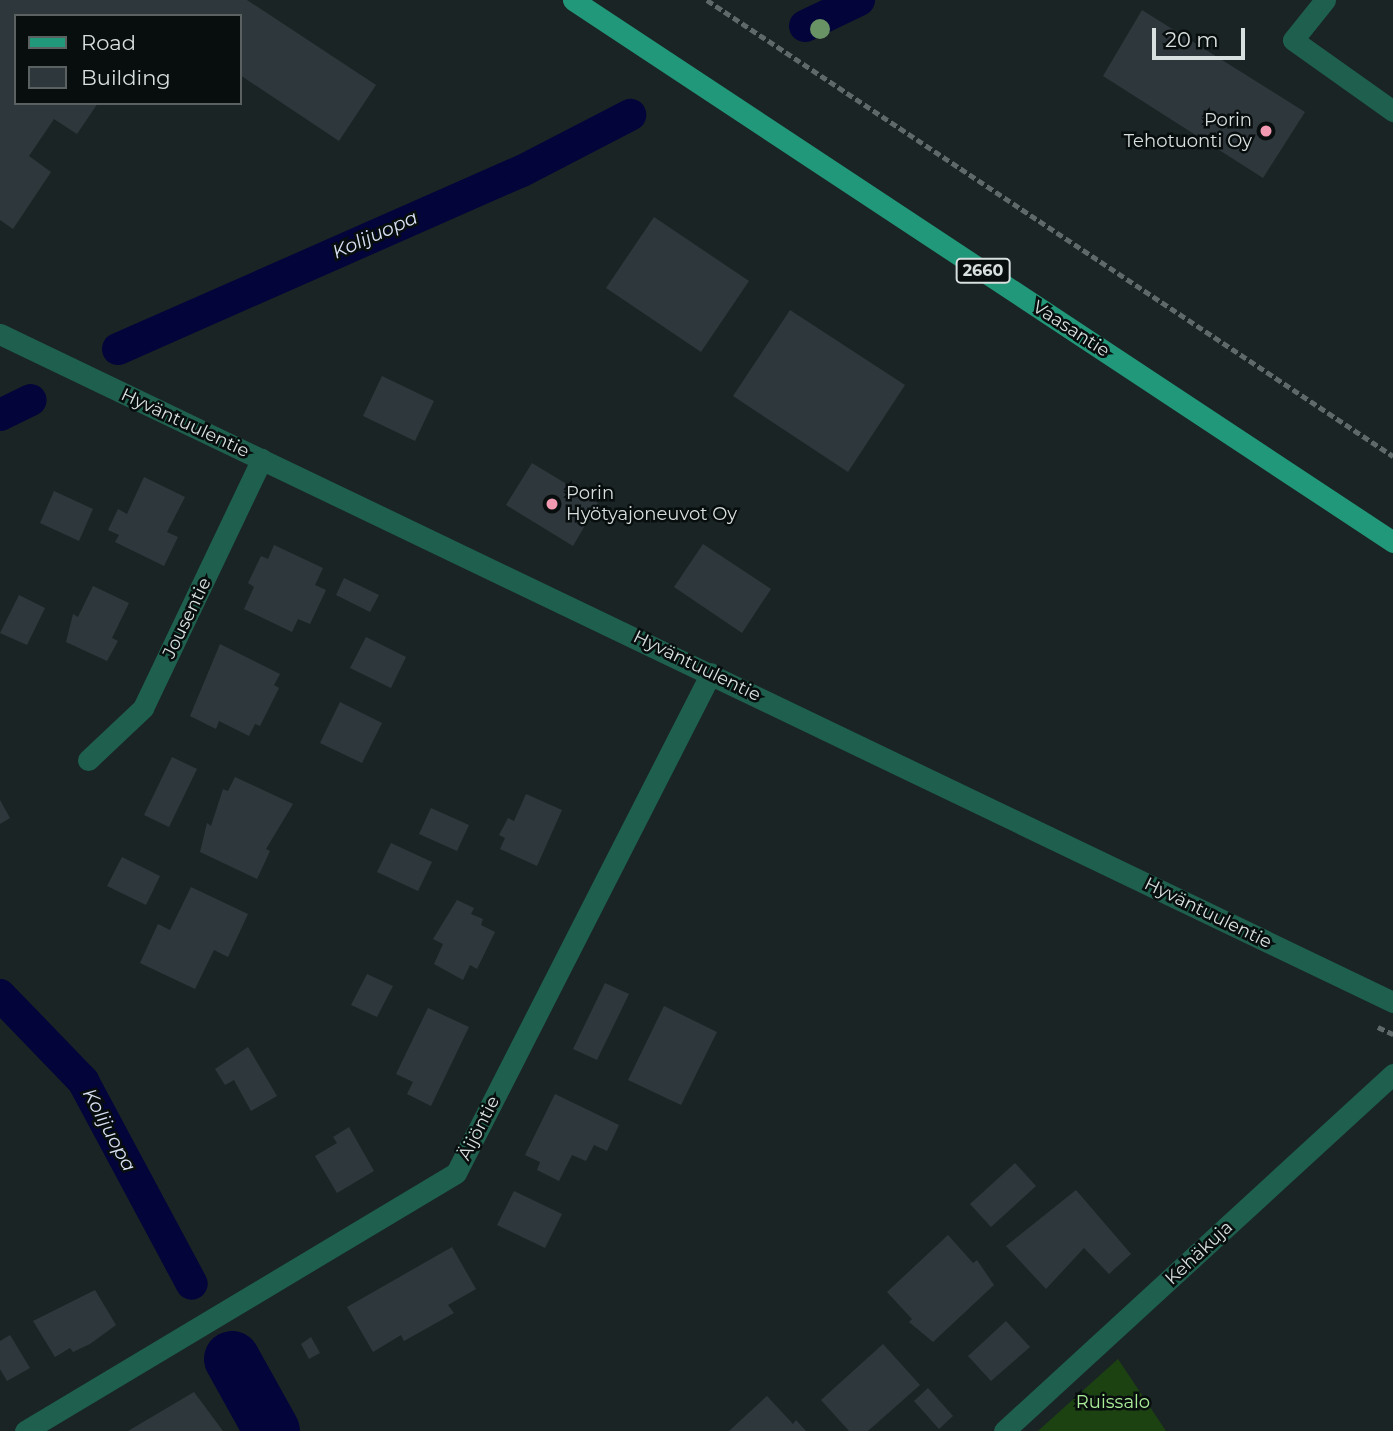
<!DOCTYPE html>
<html>
<head>
<meta charset="utf-8">
<style>
  body { margin:0 }
  #map { position:relative; width:1393px; height:1431px; overflow:hidden; background:#1a2425; font-family:Montserrat,sans-serif }
  div>[style] { position:absolute }
  .green>* { inset:0; background:#1d4212 }
  .canal>* { height:32px; margin:-16px; padding:0 16px; transform-origin:16px; border-radius:16px; background:#02043a }
  .river>* { height:56px; margin:-28px; padding:0 28px; transform-origin:28px; border-radius:28px; background:#02043a }
  .building>* { inset:0; background:#2e373c }
  .path>* { height:4.5px; margin-top:-2.25px; transform-origin:0; background:repeating-linear-gradient(90deg,#60696a 0 7px,transparent 0 10.5px) }
  .minor>* { height:21px; margin:-10.5px; padding:0 10.5px; transform-origin:10.5px; border-radius:10.5px; background:#1e604d }
  .major>* { height:21px; margin:-10.5px; padding:0 10.5px; transform-origin:10.5px; border-radius:10.5px; background:#22987a }
  .trees>* { width:20px; height:20px; margin:-10px; border-radius:50%; background:#699364 }
  .dots>* { width:19px; height:19px; translate:-50% -50%; box-sizing:border-box; border:4px solid #080d0d; border-radius:50% }
  span { translate:-50% -50%; white-space:nowrap; text-align:center; line-height:1.15; -webkit-text-stroke:5px #080d0d; paint-order:stroke }
  .shield-label span { padding:2px 5px; background:#080d0d; border:2px solid; border-radius:5px; -webkit-text-stroke-width:0 }
  .shield-label { font-size:16px; color:#d8dfdf; font-weight:700 }
  .poi-label { font-size:18px; color:#d8dfdf }
  .right { translate:-100% -50%; text-align:right }
  .left { translate:0 -50%; text-align:left }
  .street-label { font-size:18px; color:#d8dfdf }
  .park-label { font-size:18px; color:#aaed98 }
  .water-label { font-size:19px; color:#d9e1f4; font-style:italic }
  .legend { position:absolute; left:14px; top:14px; width:228px; height:91px; box-sizing:border-box; background:#080d0d; border:2px solid #5b6161; margin:0; padding:9px 12px; list-style:none; font-size:21px; color:#d8dfdf }
  .legend li { display:flex; align-items:center; gap:14px; height:35px }
  .legend b { width:35px; border:2px solid #5b6161 }
  .scale { position:absolute; left:1152px; top:28px; width:93px; height:32px; box-sizing:border-box; border:4px solid #d8dfdf; border-top:0; padding-left:9px; font-size:21px; line-height:24px; white-space:nowrap; color:#d8dfdf; -webkit-text-stroke:5px #080d0d; paint-order:stroke }
</style>
</head>
<body>
<div id="map">
  <div class="green">
    <i style="clip-path:polygon(1118px 1359px,1166px 1431px,1038px 1431px)"></i>
  </div>
  <div class="canal">
    <i style="left:805px;top:26px;width:60px;rotate:-25.7deg"></i>
    <i style="left:118px;top:349px;width:441px;rotate:-23.8deg"></i>
    <i style="left:522px;top:171px;width:122px;rotate:-27.4deg"></i>
    <i style="left:0;top:415px;width:34px;rotate:-26deg"></i>
    <i style="left:0;top:995px;width:120px;rotate:46deg"></i>
    <i style="left:83px;top:1081px;width:230px;rotate:61.8deg"></i>
  </div>
  <div class="river">
    <i style="left:232px;top:1359px;width:82px;rotate:60.9deg"></i>
  </div>
  <div class="building">
    <i style="clip-path:polygon(0 0,247px 0,376px 85px,339px 141px,240px 75px,240px 16px,16px 16px,16px 103px,98px 103px,77px 134px,54px 119px,29px 156px,51px 172px,13px 229px,0 220px)"></i>
    <i style="clip-path:polygon(1142px 10px,1305px 112px,1263px 178px,1103px 76px)"></i>
    <i style="clip-path:polygon(654px 217px,749px 281px,701px 352px,606px 288px)"></i>
    <i style="clip-path:polygon(790px 310px,905px 385px,848px 472px,733px 396px)"></i>
    <i style="clip-path:polygon(382px 376px,434px 401px,415px 441px,363px 416px)"></i>
    <i style="clip-path:polygon(532px 463px,598px 503px,573px 546px,506px 505px)"></i>
    <i style="clip-path:polygon(144px 477px,185px 497px,167px 532px,178px 537px,164px 566px,115px 542px,119px 535px,108px 530px,118px 509px,127px 514px)"></i>
    <i style="clip-path:polygon(54px 491px,93px 509px,79px 541px,40px 523px)"></i>
    <i style="clip-path:polygon(703px 544px,771px 589px,742px 633px,674px 587px)"></i>
    <i style="clip-path:polygon(274px 545px,323px 568px,315px 585px,326px 590px,310px 624px,298px 619px,292px 632px,244px 609px,254px 587px,248px 583px,261px 556px,268px 559px)"></i>
    <i style="clip-path:polygon(344px 578px,379px 595px,370px 612px,336px 595px)"></i>
    <i style="clip-path:polygon(93px 586px,129px 603px,112px 638px,118px 641px,107px 661px,66px 642px,73px 614px,78px 617px)"></i>
    <i style="clip-path:polygon(19px 595px,45px 608px,27px 645px,0 633px)"></i>
    <i style="clip-path:polygon(366px 637px,406px 657px,391px 688px,350px 668px)"></i>
    <i style="clip-path:polygon(220px 644px,280px 674px,274px 685px,279px 688px,260px 726px,255px 724px,249px 736px,219px 721px,216px 729px,190px 716px)"></i>
    <i style="clip-path:polygon(340px 702px,382px 723px,362px 763px,320px 743px)"></i>
    <i style="clip-path:polygon(172px 757px,197px 769px,169px 827px,144px 815px)"></i>
    <i style="clip-path:polygon(235px 777px,293px 804px,266px 849px,270px 851px,257px 879px,200px 852px,207px 823px,211px 826px,223px 789px,228px 791px)"></i>
    <i style="clip-path:polygon(526px 794px,562px 810px,537px 866px,500px 849px,505px 838px,499px 835px,508px 818px,514px 821px)"></i>
    <i style="clip-path:polygon(0 800px,10px 818px,0 824px)"></i>
    <i style="clip-path:polygon(431px 808px,469px 825px,457px 851px,419px 834px)"></i>
    <i style="clip-path:polygon(391px 843px,432px 862px,418px 891px,377px 872px)"></i>
    <i style="clip-path:polygon(122px 857px,160px 876px,146px 905px,107px 886px)"></i>
    <i style="clip-path:polygon(191px 887px,248px 914px,228px 957px,214px 950px,195px 989px,140px 963px,158px 924px,170px 930px)"></i>
    <i style="clip-path:polygon(457px 900px,474px 908px,471px 914px,483px 919px,481px 925px,495px 932px,477px 969px,470px 965px,463px 980px,434px 964px,443px 944px,433px 939px)"></i>
    <i style="clip-path:polygon(367px 974px,393px 986px,377px 1017px,351px 1005px)"></i>
    <i style="clip-path:polygon(605px 983px,629px 994px,597px 1060px,573px 1049px)"></i>
    <i style="clip-path:polygon(664px 1006px,717px 1032px,681px 1105px,628px 1080px)"></i>
    <i style="clip-path:polygon(428px 1008px,469px 1027px,431px 1106px,407px 1094px,413px 1082px,396px 1074px)"></i>
    <i style="clip-path:polygon(248px 1047px,277px 1096px,251px 1111px,234px 1080px,225px 1085px,215px 1069px)"></i>
    <i style="clip-path:polygon(555px 1094px,619px 1125px,607px 1151px,594px 1145px,586px 1161px,572px 1155px,559px 1181px,537px 1170px,540px 1162px,525px 1155px)"></i>
    <i style="clip-path:polygon(349px 1127px,374px 1171px,337px 1193px,315px 1156px,337px 1143px,333px 1137px)"></i>
    <i style="clip-path:polygon(1015px 1163px,1036px 1186px,991px 1227px,970px 1204px)"></i>
    <i style="clip-path:polygon(1076px 1190px,1131px 1254px,1109px 1274px,1084px 1248px,1046px 1289px,1006px 1246px)"></i>
    <i style="clip-path:polygon(514px 1191px,562px 1214px,545px 1248px,497px 1225px)"></i>
    <i style="clip-path:polygon(948px 1235px,973px 1263px,977px 1260px,994px 1285px,933px 1342px,909px 1322px,912px 1319px,887px 1292px)"></i>
    <i style="clip-path:polygon(452px 1247px,476px 1289px,448px 1305px,454px 1313px,404px 1341px,401px 1335px,373px 1352px,347px 1307px)"></i>
    <i style="clip-path:polygon(95px 1290px,116px 1325px,90px 1344px,73px 1352px,70px 1348px,55px 1357px,33px 1321px)"></i>
    <i style="clip-path:polygon(1006px 1321px,1030px 1347px,991px 1381px,968px 1356px)"></i>
    <i style="clip-path:polygon(10px 1335px,30px 1368px,7px 1381px,0 1369px,0 1341px)"></i>
    <i style="clip-path:polygon(311px 1337px,320px 1353px,309px 1359px,301px 1344px)"></i>
    <i style="clip-path:polygon(883px 1344px,920px 1385px,868px 1431px,849px 1431px,821px 1400px)"></i>
    <i style="clip-path:polygon(928px 1388px,953px 1416px,939px 1429px,914px 1401px)"></i>
    <i style="clip-path:polygon(194px 1392px,223px 1431px,128px 1431px)"></i>
    <i style="clip-path:polygon(767px 1396px,793px 1424px,796px 1420px,806px 1431px,729px 1431px)"></i>
  </div>
  <div class="path">
    <i style="left:707px;top:0;width:824px;rotate:33.61deg"></i>
    <i style="left:1378px;top:1027px;width:17px;rotate:25deg"></i>
  </div>
  <div class="minor">
    <i style="left:1325px;top:0;width:51px;rotate:128.7deg"></i>
    <i style="left:1293px;top:40px;width:123px;rotate:35.4deg"></i>
    <i style="left:0;top:334px;width:1545px;rotate:25.62deg"></i>
    <i style="left:88px;top:760px;width:76px;rotate:-43.4deg"></i>
    <i style="left:143px;top:708px;width:276px;rotate:-64.5deg"></i>
    <i style="left:25px;top:1431px;width:502px;rotate:-30.91deg"></i>
    <i style="left:456px;top:1173px;width:561px;rotate:-62.98deg"></i>
    <i style="left:1004px;top:1431px;width:528px;rotate:-42.54deg"></i>
  </div>
  <div class="major">
    <i style="left:573px;top:0;width:983px;rotate:33.46deg"></i>
  </div>
  <div class="trees">
    <i style="left:820px;top:29px"></i>
  </div>
  <div class="dots">
    <i style="left:1266px;top:131px;background:#f19ab2"></i>
    <i style="left:552px;top:504px;background:#f19ab2"></i>
  </div>
  <div class="shield-label">
    <span style="left:983px;top:271px">2660</span>
  </div>
  <div class="poi-label">
    <span class="right" style="left:1252px;top:131px">Porin<br>Tehotuonti Oy</span>
    <span class="left" style="left:566px;top:504px">Porin<br>Hyötyajoneuvot Oy</span>
  </div>
  <div class="street-label">
    <span style="left:1071px;top:329px;rotate:33deg">Vaasantie</span>
    <span style="left:185px;top:423px;rotate:25deg">Hyväntuulentie</span>
    <span style="left:187px;top:618px;rotate:-64deg">Jousentie</span>
    <span style="left:697px;top:666px;rotate:26deg">Hyväntuulentie</span>
    <span style="left:1208px;top:913px;rotate:26deg">Hyväntuulentie</span>
    <span style="left:479px;top:1128px;rotate:-63deg">Äijöntie</span>
    <span style="left:1199px;top:1253px;rotate:-43deg">Kehäkuja</span>
  </div>
  <div class="park-label">
    <span style="left:1113px;top:1402px">Ruissalo</span>
  </div>
  <div class="water-label">
    <span style="left:375px;top:235px;rotate:-24deg">Kolijuopa</span>
    <span style="left:109px;top:1130px;rotate:62deg">Kolijuopa</span>
  </div>
  <ul class="legend">
  <li><b style="height:9px;background:#22987a"></b>Road</li>
  <li><b style="height:19px;background:#2e373c"></b>Building</li>
  </ul>
  <div class="scale">20 m</div>
</div>
</body>
</html>
